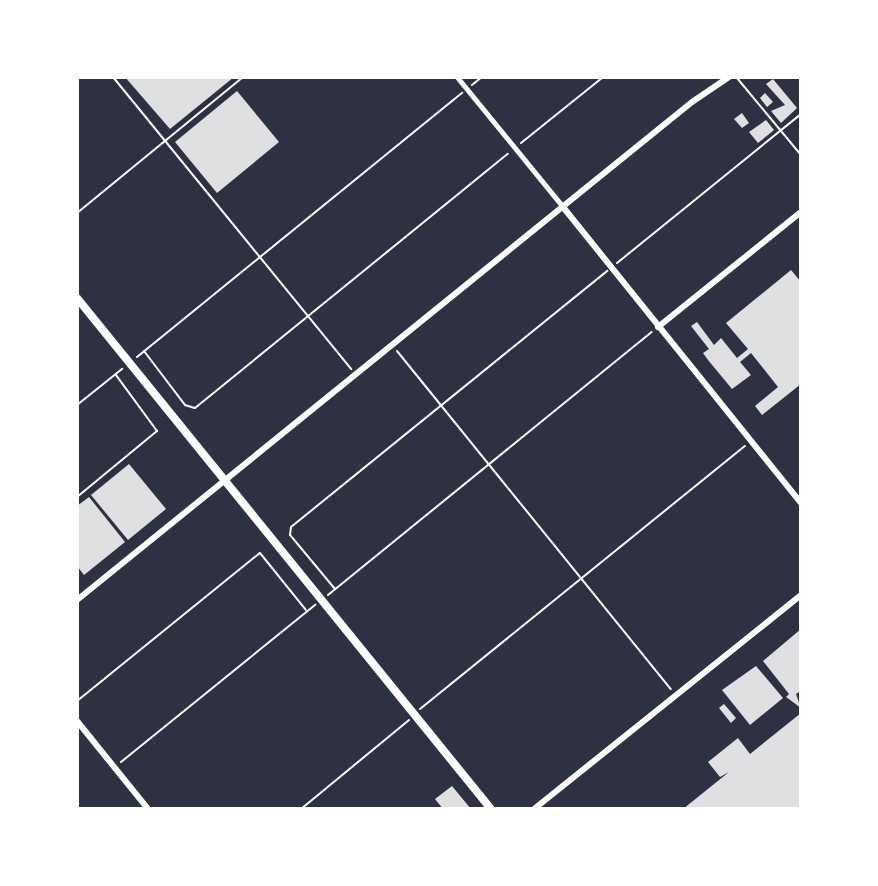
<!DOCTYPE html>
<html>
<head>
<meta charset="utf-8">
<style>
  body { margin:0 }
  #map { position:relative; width:878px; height:886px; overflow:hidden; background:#2d3142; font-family:Barlow,sans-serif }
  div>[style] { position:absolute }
  .building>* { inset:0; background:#e0e0e3 }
  .path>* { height:2px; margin:-1px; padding:0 1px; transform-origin:1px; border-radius:1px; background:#fff }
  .minor>* { height:5px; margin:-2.5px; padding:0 2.5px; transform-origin:2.5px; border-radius:2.5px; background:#fff }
  .tertiary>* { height:6px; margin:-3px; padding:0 3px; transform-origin:3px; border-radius:3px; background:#fff }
  .primary>* { height:8px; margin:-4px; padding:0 4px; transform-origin:4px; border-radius:4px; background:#fff }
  span { translate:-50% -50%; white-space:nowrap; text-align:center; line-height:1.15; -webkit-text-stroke:6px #fff; paint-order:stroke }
  .frame { position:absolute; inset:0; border:79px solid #fff; pointer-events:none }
</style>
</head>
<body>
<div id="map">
  <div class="building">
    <i style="clip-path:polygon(125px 77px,234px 77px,170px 129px)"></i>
    <i style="clip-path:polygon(773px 79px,797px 108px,781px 123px,771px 111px,785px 105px,766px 84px)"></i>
    <i style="clip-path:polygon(237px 91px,279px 142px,217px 193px,175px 142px)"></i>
    <i style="clip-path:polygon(765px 93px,773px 102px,767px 107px,760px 98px)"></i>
    <i style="clip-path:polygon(742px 113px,749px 123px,742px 128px,734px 119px)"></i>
    <i style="clip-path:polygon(766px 120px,774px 130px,758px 143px,749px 132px)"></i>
    <i style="clip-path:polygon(791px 270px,801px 282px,801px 384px,762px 415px,755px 406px,778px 387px,751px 353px,740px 362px,751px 375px,732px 389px,708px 360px,703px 353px,709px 349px,691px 326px,697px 322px,714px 345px,721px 338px,737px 358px,748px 349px,726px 323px)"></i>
    <i style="clip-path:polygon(129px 464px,166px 509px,128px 540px,91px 495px)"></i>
    <i style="clip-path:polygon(89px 497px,125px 542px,84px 575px,77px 566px,77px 506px)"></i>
    <i style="clip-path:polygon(801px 629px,801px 691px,796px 694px,801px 708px,786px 697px,789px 694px,763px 661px)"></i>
    <i style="clip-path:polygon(756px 666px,783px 698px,750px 725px,722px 690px)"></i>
    <i style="clip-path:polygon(724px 704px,736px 718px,731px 723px,719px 708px)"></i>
    <i style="clip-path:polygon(801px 713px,801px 809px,683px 809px,729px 772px,720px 777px,708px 762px,738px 738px,750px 754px)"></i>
    <i style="clip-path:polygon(452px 786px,471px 809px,443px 809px,435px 799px)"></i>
  </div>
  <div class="path">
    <i style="left:113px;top:77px;width:377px;rotate:50.8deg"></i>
    <i style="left:737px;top:78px;width:100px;rotate:50.3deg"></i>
    <i style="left:472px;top:85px;width:13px;rotate:-39deg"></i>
    <i style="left:521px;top:143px;width:105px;rotate:-38.8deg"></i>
    <i style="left:77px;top:213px;width:215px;rotate:-39.3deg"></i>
    <i style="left:617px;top:263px;width:237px;rotate:-39deg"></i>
    <i style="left:144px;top:351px;width:68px;rotate:52.8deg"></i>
    <i style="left:185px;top:405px;width:10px;rotate:17deg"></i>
    <i style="left:195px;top:408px;width:403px;rotate:-39.1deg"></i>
    <i style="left:397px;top:351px;width:435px;rotate:51deg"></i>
    <i style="left:137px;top:357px;width:419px;rotate:-39.1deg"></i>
    <i style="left:77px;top:405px;width:58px;rotate:-38.7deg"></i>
    <i style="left:77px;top:497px;width:104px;rotate:-39.5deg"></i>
    <i style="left:157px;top:431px;width:69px;rotate:-126.2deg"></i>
    <i style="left:335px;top:589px;width:70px;rotate:-129.8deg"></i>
    <i style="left:290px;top:535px;width:8px;rotate:-83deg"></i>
    <i style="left:291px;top:527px;width:407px;rotate:-39deg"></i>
    <i style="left:328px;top:595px;width:417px;rotate:-39.1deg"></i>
    <i style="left:77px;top:701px;width:235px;rotate:-39deg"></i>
    <i style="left:260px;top:553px;width:73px;rotate:51.1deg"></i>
    <i style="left:420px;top:709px;width:418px;rotate:-39deg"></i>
    <i style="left:121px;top:762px;width:250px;rotate:-39deg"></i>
    <i style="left:301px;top:809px;width:140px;rotate:-39.5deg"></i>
  </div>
  <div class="minor">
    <i style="left:457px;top:77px;width:168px;rotate:50.8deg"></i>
  </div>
  <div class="tertiary">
    <i style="left:563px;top:207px;width:380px;rotate:51.2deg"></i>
    <i style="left:658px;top:327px;width:184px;rotate:-38.8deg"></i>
    <i style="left:77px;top:600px;width:791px;rotate:-39deg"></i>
    <i style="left:692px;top:102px;width:45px;rotate:-34deg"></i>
    <i style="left:77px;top:721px;width:113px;rotate:51.1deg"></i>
    <i style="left:534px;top:809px;width:342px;rotate:-38.7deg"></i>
  </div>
  <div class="primary">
    <i style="left:77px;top:298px;width:658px;rotate:50.99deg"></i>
  </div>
  <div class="frame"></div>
</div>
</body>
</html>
